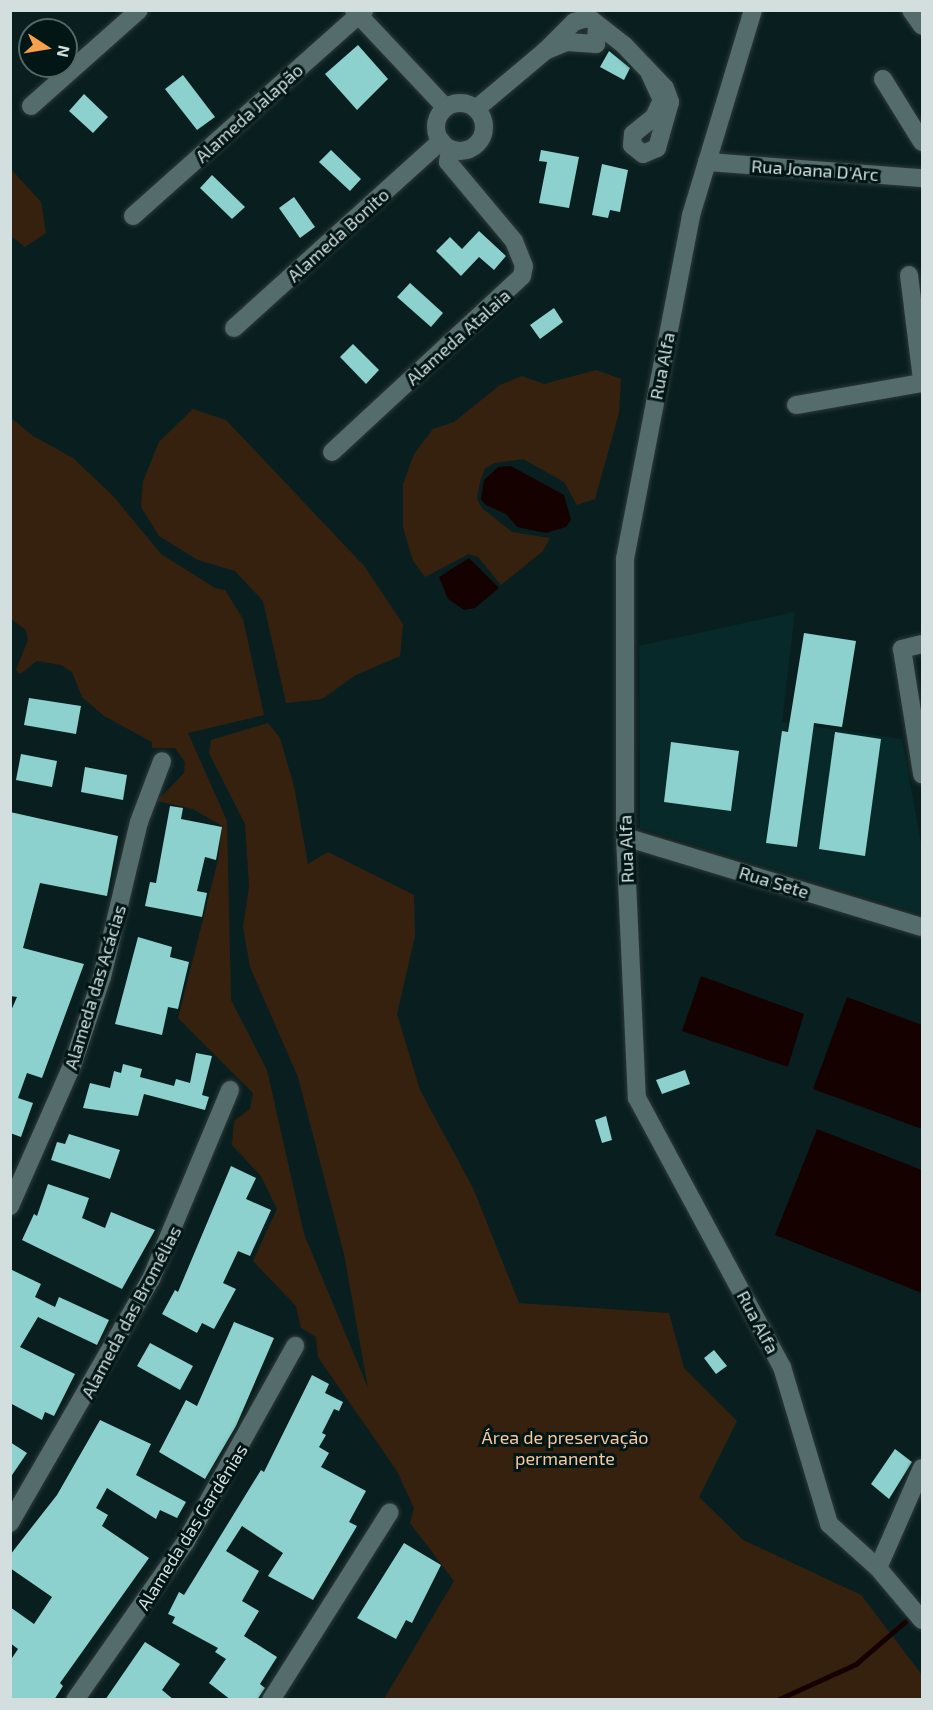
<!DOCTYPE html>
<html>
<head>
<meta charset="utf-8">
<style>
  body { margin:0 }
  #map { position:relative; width:933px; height:1710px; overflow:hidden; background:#091f1f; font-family:"Exo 2",sans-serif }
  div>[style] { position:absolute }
  .built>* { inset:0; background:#072929 }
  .green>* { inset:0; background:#36210f }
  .water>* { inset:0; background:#150200 }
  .stream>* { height:4.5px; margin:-2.25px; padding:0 2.25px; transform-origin:2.25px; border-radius:2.25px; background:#150200 }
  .building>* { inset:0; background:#8dd1ce }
  .roads { filter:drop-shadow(0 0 2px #2e3838) drop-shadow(0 0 2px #2e3838) }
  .minor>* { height:18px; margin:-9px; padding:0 9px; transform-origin:9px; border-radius:9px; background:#546c6b }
  .minor>.ring { margin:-9px; padding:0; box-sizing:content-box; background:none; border:18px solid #546c6b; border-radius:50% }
  span { translate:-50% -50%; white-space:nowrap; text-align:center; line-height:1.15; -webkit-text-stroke:6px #021616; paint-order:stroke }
  .street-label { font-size:18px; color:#d2dfde }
  .park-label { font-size:18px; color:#fac89f }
  .frame { position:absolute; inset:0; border:12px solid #d2dfde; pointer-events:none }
  .north { position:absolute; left:18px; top:18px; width:60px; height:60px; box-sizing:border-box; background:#021616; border:2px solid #566; border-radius:50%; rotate:102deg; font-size:16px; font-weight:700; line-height:24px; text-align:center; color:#d2dfde }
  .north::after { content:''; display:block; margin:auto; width:21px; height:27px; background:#f9a04c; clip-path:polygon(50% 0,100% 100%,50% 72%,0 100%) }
</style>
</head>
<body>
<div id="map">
  <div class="built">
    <i style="clip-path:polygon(795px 612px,782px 722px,902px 739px,922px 849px,922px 914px,640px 828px,639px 646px)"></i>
  </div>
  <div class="green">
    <i style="clip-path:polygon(10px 168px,41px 202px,46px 233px,25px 247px,11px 236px)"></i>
    <i style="clip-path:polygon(596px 370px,621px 379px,619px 413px,595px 499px,577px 505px,564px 482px,523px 459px,495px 463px,485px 468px,480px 482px,477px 499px,482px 508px,512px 532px,550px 538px,543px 551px,501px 585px,478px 557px,469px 554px,425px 577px,413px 561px,403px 527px,403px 484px,414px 454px,433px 429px,454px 422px,500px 385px,522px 376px,544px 384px)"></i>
    <i style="clip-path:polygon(193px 409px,226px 420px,365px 567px,403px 624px,400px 656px,356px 675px,322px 699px,286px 703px,263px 601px,235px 571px,198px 560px,159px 536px,141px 507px,143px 481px,159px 442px)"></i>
    <i style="clip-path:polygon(10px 417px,33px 436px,73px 458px,114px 497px,161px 554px,215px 588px,225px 590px,243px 619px,264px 715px,188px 733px,227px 821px,231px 1000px,267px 1070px,304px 1234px,368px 1388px,344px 1254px,298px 1077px,250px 967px,243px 927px,249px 887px,245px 824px,209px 753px,211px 740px,268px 723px,280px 738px,294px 786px,308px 864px,328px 852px,414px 895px,415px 936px,397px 1014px,420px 1090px,473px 1188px,519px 1303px,669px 1313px,684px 1368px,737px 1421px,699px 1497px,743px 1540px,861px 1595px,922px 1675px,922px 1699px,384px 1699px,454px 1581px,410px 1523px,414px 1508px,397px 1471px,318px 1357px,316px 1337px,301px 1328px,296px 1306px,253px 1261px,277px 1209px,261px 1176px,232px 1145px,234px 1121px,250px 1109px,253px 1093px,178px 1018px,218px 860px,222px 826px,193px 809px,157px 801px,184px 773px,185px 762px,175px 748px,152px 748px,152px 742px,104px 716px,82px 697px,72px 672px,61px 665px,37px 661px,20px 674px,16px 670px,28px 640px,26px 630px,11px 619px)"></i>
  </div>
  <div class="water">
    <i style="clip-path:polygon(511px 466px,564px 495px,571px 520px,566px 527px,546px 533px,517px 527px,506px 514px,486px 505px,481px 499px,484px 480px,498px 467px)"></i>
    <i style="clip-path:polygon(469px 558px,499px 588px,475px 608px,464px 610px,448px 599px,439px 577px)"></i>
    <i style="clip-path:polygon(701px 976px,804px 1014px,788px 1067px,682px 1031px)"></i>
    <i style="clip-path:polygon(847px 997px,922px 1025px,922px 1129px,813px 1089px)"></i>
    <i style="clip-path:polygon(817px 1129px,922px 1170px,922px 1293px,775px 1235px)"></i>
  </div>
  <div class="stream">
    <i style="left:777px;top:1700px;width:87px;rotate:-24.5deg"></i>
    <i style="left:856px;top:1664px;width:75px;rotate:-40.7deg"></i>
  </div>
  <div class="building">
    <i style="clip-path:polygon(358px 45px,388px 79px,357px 110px,325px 74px)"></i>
    <i style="clip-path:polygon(609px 51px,630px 68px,624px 80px,600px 67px)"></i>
    <i style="clip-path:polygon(183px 75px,215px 117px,197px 130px,165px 89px)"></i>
    <i style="clip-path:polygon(84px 94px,108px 117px,93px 133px,69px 111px)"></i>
    <i style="clip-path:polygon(331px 150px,361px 179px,350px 191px,319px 162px)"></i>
    <i style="clip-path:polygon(541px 150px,579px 157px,569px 208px,539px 203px,547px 162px,539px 161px)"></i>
    <i style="clip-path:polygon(602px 164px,628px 170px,620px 212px,610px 210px,608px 218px,592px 215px)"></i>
    <i style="clip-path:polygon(212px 175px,245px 207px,232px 219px,200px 188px)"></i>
    <i style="clip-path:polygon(294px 197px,315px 227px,300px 238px,279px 208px)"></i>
    <i style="clip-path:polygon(479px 231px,506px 256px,494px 270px,479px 257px,461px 276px,436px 251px,450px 237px,462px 249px)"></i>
    <i style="clip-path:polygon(410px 283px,443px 313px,431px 327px,397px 297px)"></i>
    <i style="clip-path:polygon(554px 308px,563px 322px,540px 339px,530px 325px)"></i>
    <i style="clip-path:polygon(353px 344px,379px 370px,366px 384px,340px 357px)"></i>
    <i style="clip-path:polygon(804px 633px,856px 641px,842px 727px,814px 723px,797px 847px,766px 843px,782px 731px,788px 732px)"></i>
    <i style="clip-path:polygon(29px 698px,81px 706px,76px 734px,24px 725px)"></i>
    <i style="clip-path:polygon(835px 732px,881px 739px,865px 856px,819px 849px)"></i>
    <i style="clip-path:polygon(671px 742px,739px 751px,731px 811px,664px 802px)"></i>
    <i style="clip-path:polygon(21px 754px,57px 761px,52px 787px,16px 780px)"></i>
    <i style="clip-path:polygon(85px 767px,127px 775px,123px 800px,81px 792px)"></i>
    <i style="clip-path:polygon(170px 806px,183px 808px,181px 819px,222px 827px,216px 860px,205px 857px,197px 891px,207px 893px,202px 917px,145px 906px,150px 882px,156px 883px)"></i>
    <i style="clip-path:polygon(10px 812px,118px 836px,107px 896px,40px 883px,23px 948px,84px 964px,42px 1078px,27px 1073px,18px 1098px,33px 1103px,21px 1137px,10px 1133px,10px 1013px,17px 997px,10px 996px)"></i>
    <i style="clip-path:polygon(138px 937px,172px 947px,170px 957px,189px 962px,178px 1009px,168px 1007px,162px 1035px,115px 1024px)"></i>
    <i style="clip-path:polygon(196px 1053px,212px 1056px,202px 1095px,209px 1097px,205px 1110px,144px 1094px,138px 1116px,83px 1108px,90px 1083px,110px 1088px,114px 1071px,121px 1073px,123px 1064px,142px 1069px,140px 1077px,174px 1086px,176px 1079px,190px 1083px)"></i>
    <i style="clip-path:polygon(685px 1070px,690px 1084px,662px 1094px,656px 1080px)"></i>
    <i style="clip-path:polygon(606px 1116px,612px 1140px,602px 1143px,595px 1120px)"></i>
    <i style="clip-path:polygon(69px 1134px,120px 1150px,110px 1179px,51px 1160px,57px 1142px,65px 1144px)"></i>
    <i style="clip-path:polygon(231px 1166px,256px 1178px,246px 1199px,271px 1210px,250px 1256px,238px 1251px,223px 1283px,236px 1289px,214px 1329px,202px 1323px,197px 1333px,162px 1314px,175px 1290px,178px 1292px)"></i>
    <i style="clip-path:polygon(48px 1184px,89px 1198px,82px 1218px,105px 1228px,111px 1212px,155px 1230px,122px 1289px,22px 1240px,34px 1214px,37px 1216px)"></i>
    <i style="clip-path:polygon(10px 1269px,41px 1284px,35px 1297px,55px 1307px,59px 1297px,109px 1320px,97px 1345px,38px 1317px,20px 1347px,75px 1374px,54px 1416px,45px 1412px,42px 1420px,10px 1403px)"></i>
    <i style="clip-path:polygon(234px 1322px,274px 1338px,236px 1426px,205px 1479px,159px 1452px,186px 1400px,197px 1406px)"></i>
    <i style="clip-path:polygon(150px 1343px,193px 1366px,180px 1390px,137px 1366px)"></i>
    <i style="clip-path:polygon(714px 1350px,727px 1366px,716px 1374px,704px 1358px)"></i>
    <i style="clip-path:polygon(312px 1375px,329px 1384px,325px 1393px,343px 1402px,339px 1411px,334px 1409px,322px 1433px,326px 1435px,319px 1447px,329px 1453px,321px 1467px,366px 1491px,349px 1522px,357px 1526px,313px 1600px,268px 1576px,283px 1553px,242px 1526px,226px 1551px,259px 1571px,242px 1601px,259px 1611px,244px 1636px,277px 1657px,260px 1684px,265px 1688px,257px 1700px,231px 1700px,209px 1683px,226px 1659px,215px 1652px,218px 1648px,172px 1623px,175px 1617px,168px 1614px,179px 1592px,184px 1595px,261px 1470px,264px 1472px)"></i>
    <i style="clip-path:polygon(100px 1420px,151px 1444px,136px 1475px,186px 1502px,177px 1518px,160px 1510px,156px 1519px,107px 1488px,96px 1508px,108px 1515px,102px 1526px,149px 1558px,60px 1683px,63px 1686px,54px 1700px,10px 1700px,10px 1661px,18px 1649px,10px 1643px,10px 1607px,34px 1624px,52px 1597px,10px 1568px,10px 1555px,57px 1495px)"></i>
    <i style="clip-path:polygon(10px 1442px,27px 1453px,10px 1478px)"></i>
    <i style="clip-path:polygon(895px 1449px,912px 1462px,889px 1499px,871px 1484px)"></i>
    <i style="clip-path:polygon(404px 1543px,441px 1565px,412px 1623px,406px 1620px,396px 1639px,357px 1618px)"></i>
    <i style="clip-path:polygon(145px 1642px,180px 1664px,162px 1690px,174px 1700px,105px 1700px)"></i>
  </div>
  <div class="roads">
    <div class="minor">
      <i style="left:354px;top:10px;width:134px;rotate:46.8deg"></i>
      <i style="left:753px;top:10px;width:215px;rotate:106.8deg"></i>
      <i style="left:691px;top:216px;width:349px;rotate:100.9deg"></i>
      <i style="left:625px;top:559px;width:278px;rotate:90deg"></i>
      <i style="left:625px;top:837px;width:261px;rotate:87.4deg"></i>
      <i style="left:637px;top:1098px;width:306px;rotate:61.7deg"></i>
      <i style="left:782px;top:1367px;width:164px;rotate:73.3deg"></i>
      <i style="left:829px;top:1524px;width:66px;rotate:41.9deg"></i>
      <i style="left:878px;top:1568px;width:68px;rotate:49.8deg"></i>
      <i style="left:911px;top:10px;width:19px;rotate:55deg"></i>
      <i style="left:597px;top:26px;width:18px;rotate:93deg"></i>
      <i style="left:596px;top:44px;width:29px;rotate:-176deg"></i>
      <i style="left:567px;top:42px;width:24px;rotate:158deg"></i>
      <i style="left:545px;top:51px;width:41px;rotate:-45deg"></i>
      <i style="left:574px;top:22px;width:14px;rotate:-17deg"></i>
      <i style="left:587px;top:18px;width:5px;rotate:22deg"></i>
      <i style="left:592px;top:20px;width:41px;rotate:38deg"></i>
      <i style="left:624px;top:45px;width:59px;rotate:46.4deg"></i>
      <i style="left:665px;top:88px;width:15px;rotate:70deg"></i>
      <i style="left:670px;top:102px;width:48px;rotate:105.8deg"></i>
      <i style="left:657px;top:148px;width:15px;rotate:157deg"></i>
      <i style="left:643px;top:154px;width:14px;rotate:-141deg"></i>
      <i style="left:632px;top:145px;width:11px;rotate:-85deg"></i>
      <i style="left:633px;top:134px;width:27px;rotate:-39deg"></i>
      <i style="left:654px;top:117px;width:19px;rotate:-65deg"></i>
      <i style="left:662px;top:100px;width:29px;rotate:-115deg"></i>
      <i style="left:883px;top:79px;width:74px;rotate:58.2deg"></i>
      <i class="ring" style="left:436px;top:103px;width:30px;height:30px"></i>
      <i style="left:31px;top:106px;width:144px;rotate:-41.6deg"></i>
      <i style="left:476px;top:109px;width:90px;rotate:-40deg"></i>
      <i style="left:707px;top:162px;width:216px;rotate:4.3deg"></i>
      <i style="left:133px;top:216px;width:310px;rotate:-41.7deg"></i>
      <i style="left:909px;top:275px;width:105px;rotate:82.9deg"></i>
      <i style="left:234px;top:328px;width:279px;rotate:-42.1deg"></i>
      <i style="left:796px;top:405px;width:128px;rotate:-9.9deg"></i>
      <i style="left:332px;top:452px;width:259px;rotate:-42.8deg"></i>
      <i style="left:522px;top:276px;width:10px;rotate:-79deg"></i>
      <i style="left:524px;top:266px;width:27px;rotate:-112deg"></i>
      <i style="left:514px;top:241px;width:103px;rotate:-129.9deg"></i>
      <i style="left:448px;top:162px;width:13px;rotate:-81deg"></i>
      <i style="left:922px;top:644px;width:21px;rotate:166deg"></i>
      <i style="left:902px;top:649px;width:127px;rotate:80.9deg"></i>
      <i style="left:625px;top:837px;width:310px;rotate:16.9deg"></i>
      <i style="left:10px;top:1206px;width:156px;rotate:-66.2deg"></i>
      <i style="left:73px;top:1063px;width:91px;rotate:-71.4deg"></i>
      <i style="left:102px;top:977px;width:159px;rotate:-76.6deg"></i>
      <i style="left:139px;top:822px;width:65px;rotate:-69.3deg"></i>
      <i style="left:10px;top:1523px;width:282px;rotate:-60deg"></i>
      <i style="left:151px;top:1279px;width:205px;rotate:-67.3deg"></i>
      <i style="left:878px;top:1568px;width:109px;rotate:-66.3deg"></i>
      <i style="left:75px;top:1700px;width:192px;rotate:-55deg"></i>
      <i style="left:185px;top:1543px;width:226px;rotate:-60.8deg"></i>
      <i style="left:271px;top:1700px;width:222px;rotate:-57.7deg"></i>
    </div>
  </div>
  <div class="street-label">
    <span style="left:249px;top:113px;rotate:-42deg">Alameda Jalapão</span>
    <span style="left:815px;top:170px;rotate:4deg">Rua Joana D'Arc</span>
    <span style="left:338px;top:235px;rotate:-42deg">Alameda Bonito</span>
    <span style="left:458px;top:337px;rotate:-42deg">Alameda Atalaia</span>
    <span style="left:662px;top:366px;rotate:-79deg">Rua Alfa</span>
    <span style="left:626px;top:849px;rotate:-92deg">Rua Alfa</span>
    <span style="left:774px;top:882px;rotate:17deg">Rua Sete</span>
    <span style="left:95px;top:987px;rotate:-73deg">Alameda das Acácias</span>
    <span style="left:131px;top:1312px;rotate:-62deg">Alameda das Bromélias</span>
    <span style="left:758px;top:1322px;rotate:62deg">Rua Alfa</span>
    <span style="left:192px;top:1527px;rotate:-58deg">Alameda das Gardênias</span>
  </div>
  <div class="park-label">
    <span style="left:565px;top:1448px">Área de preservação<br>permanente</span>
  </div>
  <div class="frame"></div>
  <div class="north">N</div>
</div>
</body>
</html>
